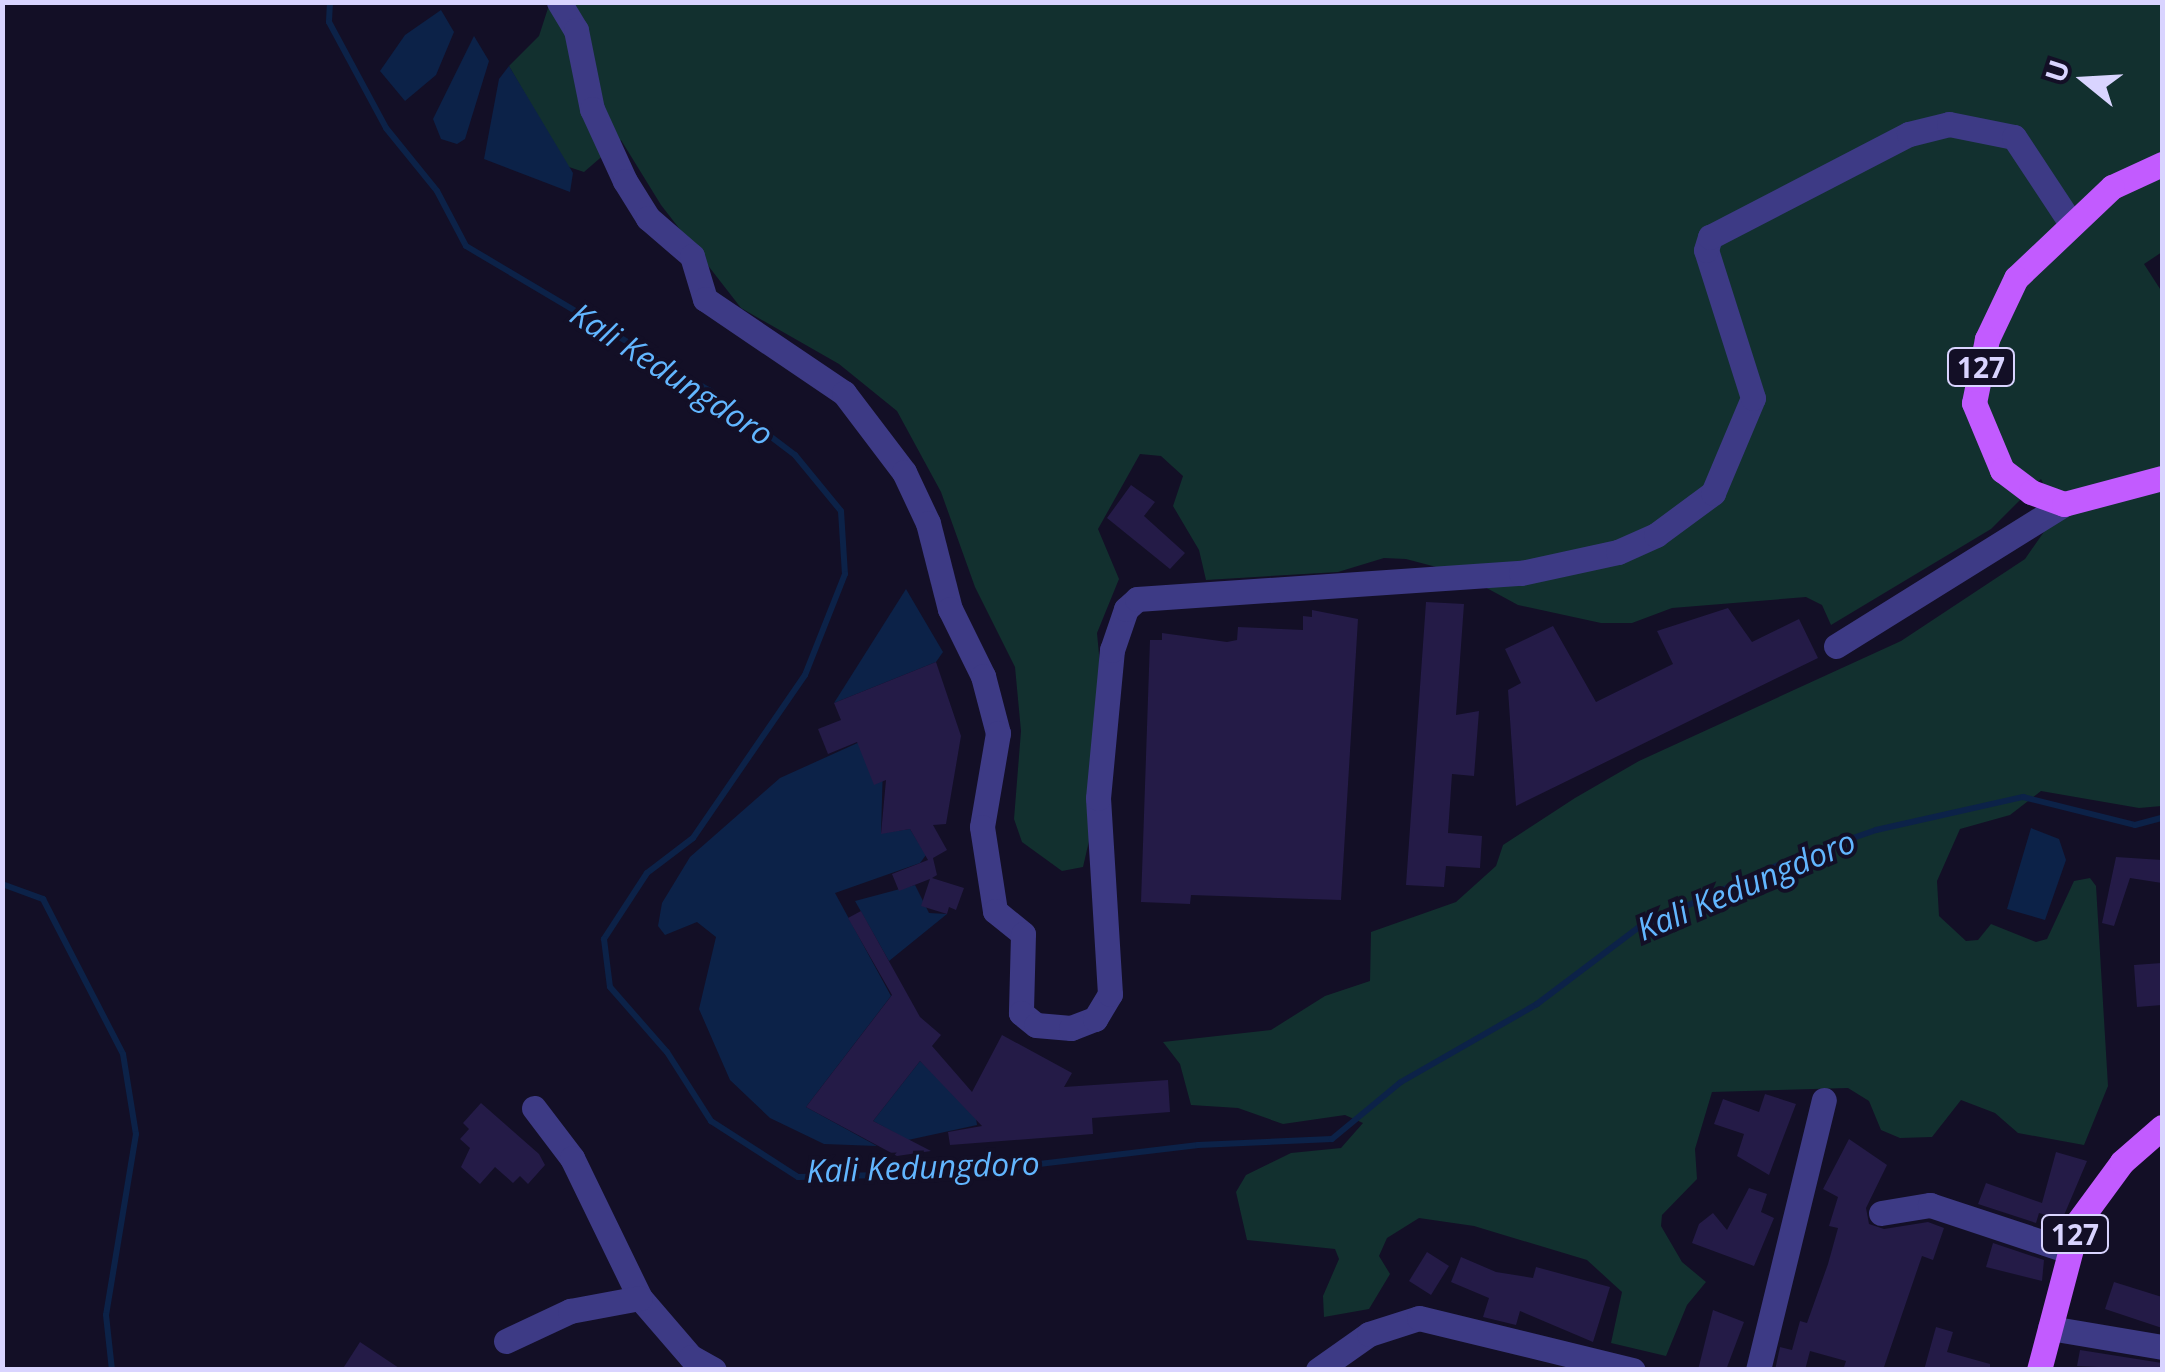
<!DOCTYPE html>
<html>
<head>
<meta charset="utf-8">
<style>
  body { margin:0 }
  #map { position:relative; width:2165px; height:1372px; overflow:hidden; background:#130f26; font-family:"Open Sans",sans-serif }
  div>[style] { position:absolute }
  .green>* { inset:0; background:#12302f }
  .water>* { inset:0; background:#0c2248 }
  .stream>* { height:6px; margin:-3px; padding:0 3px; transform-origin:3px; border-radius:3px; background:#0c2248 }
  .building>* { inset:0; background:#241b47 }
  .minor>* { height:25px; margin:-12.5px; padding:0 12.5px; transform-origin:12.5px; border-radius:12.5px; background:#3d3a85 }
  .major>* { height:25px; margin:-12.5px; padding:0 12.5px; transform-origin:12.5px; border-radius:12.5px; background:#c25bff }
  span { translate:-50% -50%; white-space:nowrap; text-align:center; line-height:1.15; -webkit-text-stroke:8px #130f26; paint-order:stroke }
  .shield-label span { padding:2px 8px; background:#130f26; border:2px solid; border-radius:8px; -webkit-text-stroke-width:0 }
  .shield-label { font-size:28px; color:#d9d4ff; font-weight:700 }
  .water-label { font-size:32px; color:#62b6ff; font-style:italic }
  .frame { position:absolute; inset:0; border:5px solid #d9d4ff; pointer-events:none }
  .north { position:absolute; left:2035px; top:30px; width:100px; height:100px; -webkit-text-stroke:8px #130f26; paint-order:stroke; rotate:288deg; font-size:28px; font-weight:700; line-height:40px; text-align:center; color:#d9d4ff }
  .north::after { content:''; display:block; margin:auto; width:35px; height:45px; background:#d9d4ff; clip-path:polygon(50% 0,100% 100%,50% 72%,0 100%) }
</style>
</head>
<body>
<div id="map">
  <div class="green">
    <i style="clip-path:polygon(550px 2px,2162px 3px,2162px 252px,2144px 264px,2162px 292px,2162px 806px,2139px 808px,2041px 791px,2010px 815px,1960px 829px,1937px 881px,1939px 916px,1966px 941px,1978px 940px,1991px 924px,2036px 942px,2047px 939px,2074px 881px,2090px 878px,2096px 886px,2108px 1086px,2084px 1145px,2018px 1133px,1995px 1113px,1961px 1100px,1932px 1137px,1900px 1138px,1881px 1130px,1869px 1101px,1848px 1088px,1712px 1092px,1695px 1149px,1697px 1179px,1662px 1215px,1661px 1226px,1682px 1262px,1706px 1282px,1687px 1305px,1666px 1356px,1611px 1343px,1622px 1292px,1587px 1260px,1474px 1226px,1419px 1218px,1387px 1238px,1379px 1256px,1390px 1274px,1369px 1309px,1324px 1317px,1323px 1296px,1339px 1259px,1335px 1249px,1247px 1240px,1236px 1192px,1246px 1175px,1291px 1153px,1341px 1148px,1363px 1123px,1345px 1115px,1283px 1124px,1238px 1108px,1191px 1105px,1180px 1064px,1163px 1042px,1271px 1030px,1325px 996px,1370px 981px,1371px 932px,1456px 902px,1496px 866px,1503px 845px,1575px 798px,1639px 761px,1901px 641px,2025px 559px,2057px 513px,2041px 479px,1991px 529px,1831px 625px,1822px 605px,1806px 597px,1672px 608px,1632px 623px,1601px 623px,1518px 605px,1459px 573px,1406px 559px,1384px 558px,1338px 572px,1206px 580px,1199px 550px,1173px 506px,1183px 476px,1161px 456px,1140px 454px,1098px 529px,1119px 579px,1097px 633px,1102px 686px,1095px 815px,1083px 867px,1062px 871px,1022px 842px,1014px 819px,1021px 731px,1015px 667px,975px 587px,941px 492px,897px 411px,839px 364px,741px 308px,661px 205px,621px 140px,584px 172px,566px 166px,509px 66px,539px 36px)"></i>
  </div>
  <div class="water">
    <i style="clip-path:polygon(441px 10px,454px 32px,436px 75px,405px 101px,380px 71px,405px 35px)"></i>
    <i style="clip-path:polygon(474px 36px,489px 61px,465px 139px,457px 144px,441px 139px,433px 119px)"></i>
    <i style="clip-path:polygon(509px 66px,573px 173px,570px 192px,484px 159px,499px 79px)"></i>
    <i style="clip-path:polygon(906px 589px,943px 652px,936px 662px,834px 703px)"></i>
    <i style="clip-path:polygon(884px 731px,881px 833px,910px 829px,926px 855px,920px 863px,835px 893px,891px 996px,806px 1107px,877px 1146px,824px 1144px,770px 1118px,730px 1080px,699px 1009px,716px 937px,697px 922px,665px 935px,658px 926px,662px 903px,690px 857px,780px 778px)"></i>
    <i style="clip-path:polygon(2031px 828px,2059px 839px,2066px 860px,2045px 920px,2007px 909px)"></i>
    <i style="clip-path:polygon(915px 885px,929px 913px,947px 914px,889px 961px,855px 901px)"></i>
    <i style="clip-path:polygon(920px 1061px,975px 1112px,977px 1125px,908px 1140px,873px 1121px)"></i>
  </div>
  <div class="stream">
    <i style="left:330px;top:2px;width:20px;rotate:93deg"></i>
    <i style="left:329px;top:22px;width:120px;rotate:61.7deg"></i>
    <i style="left:386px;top:128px;width:81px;rotate:51deg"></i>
    <i style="left:437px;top:191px;width:62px;rotate:62.2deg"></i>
    <i style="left:466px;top:246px;width:282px;rotate:30.7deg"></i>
    <i style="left:709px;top:390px;width:108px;rotate:37.1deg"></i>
    <i style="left:795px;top:455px;width:72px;rotate:50.6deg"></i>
    <i style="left:841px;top:511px;width:63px;rotate:86.4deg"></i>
    <i style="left:845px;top:574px;width:109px;rotate:111.6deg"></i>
    <i style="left:805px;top:675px;width:198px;rotate:124.5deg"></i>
    <i style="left:693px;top:838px;width:58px;rotate:142.7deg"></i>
    <i style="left:647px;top:873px;width:79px;rotate:123.1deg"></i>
    <i style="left:604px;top:939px;width:48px;rotate:82.9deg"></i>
    <i style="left:610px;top:987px;width:86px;rotate:48.8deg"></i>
    <i style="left:667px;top:1052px;width:82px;rotate:57.5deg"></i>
    <i style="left:711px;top:1121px;width:103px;rotate:32.8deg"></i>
    <i style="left:798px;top:1177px;width:165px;rotate:-1.4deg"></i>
    <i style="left:963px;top:1173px;width:237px;rotate:-6.8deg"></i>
    <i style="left:1198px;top:1145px;width:134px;rotate:-2.6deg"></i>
    <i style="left:1332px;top:1139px;width:89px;rotate:-39.6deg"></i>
    <i style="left:1401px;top:1082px;width:157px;rotate:-29.8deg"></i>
    <i style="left:1537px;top:1004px;width:128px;rotate:-37deg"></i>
    <i style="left:1639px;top:927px;width:167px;rotate:-24deg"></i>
    <i style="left:1792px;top:859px;width:89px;rotate:-19deg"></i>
    <i style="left:1876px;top:830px;width:151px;rotate:-12.7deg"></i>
    <i style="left:2023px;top:797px;width:115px;rotate:14deg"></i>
    <i style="left:2135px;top:825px;width:28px;rotate:-15deg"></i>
    <i style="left:2px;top:884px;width:44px;rotate:20.1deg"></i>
    <i style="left:43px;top:899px;width:174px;rotate:62.7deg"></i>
    <i style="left:123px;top:1054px;width:81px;rotate:80.8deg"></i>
    <i style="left:136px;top:1134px;width:183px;rotate:99.4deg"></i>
    <i style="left:106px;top:1315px;width:55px;rotate:83.8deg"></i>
  </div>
  <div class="building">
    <i style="clip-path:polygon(1131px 485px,1155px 502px,1144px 516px,1185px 553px,1170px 569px,1107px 518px)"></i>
    <i style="clip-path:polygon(1426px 602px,1464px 604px,1456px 715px,1479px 711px,1474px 776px,1452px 774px,1448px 833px,1482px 836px,1480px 868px,1446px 866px,1444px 887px,1406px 885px)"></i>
    <i style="clip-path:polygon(1728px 608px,1752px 642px,1799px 619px,1818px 658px,1516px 806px,1508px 690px,1521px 683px,1505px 649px,1553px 626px,1596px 702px,1673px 664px,1657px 631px)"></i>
    <i style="clip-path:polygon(1312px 610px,1358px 619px,1341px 900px,1191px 895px,1190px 904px,1141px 902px,1150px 640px,1162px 640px,1162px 633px,1227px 642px,1237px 640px,1238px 627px,1303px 630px,1303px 616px,1312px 617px)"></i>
    <i style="clip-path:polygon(936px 662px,961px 736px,946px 824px,933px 825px,947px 850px,933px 858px,937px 875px,932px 878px,964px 888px,956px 910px,949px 907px,947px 914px,921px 906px,930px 879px,899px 891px,892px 874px,928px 860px,910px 829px,881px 834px,886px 780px,874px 785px,857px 742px,828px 754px,818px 729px,841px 720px,834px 703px)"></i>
    <i style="clip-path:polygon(2116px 857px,2162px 860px,2162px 883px,2130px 878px,2114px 926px,2102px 923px)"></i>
    <i style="clip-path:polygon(861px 911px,920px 1017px,941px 1035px,932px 1046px,972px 1092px,1002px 1035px,1072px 1073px,1064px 1087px,1168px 1080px,1170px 1112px,1092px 1118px,1093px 1134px,950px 1145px,948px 1132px,982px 1126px,920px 1061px,873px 1121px,931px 1151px,897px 1156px,806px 1107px,892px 995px,848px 918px)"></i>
    <i style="clip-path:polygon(2162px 963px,2162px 1005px,2137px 1007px,2134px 965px)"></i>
    <i style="clip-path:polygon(1765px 1094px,1796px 1104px,1769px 1175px,1737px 1156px,1744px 1134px,1714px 1124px,1723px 1099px,1759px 1112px)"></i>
    <i style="clip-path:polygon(481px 1103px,539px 1154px,545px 1165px,528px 1184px,520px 1176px,513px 1183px,495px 1167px,480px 1184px,461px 1167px,470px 1148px,460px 1139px,469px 1129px,463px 1123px)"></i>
    <i style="clip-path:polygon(1849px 1139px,1887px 1165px,1866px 1208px,1869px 1224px,1884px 1229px,1928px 1222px,1944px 1228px,1933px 1260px,1922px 1256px,1883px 1370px,1843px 1370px,1846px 1361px,1810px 1351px,1805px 1370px,1775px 1370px,1780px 1347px,1792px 1350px,1800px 1321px,1807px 1323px,1828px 1264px,1838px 1228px,1829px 1226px,1838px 1197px,1823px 1189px)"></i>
    <i style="clip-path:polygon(2056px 1152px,2087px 1161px,2062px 1220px,2039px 1213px,2036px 1223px,1978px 1204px,1986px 1183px,2042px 1203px)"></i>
    <i style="clip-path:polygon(1749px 1188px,1767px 1194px,1761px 1212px,1774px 1218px,1754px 1266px,1692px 1243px,1699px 1224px,1713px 1213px,1727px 1230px)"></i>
    <i style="clip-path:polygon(1993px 1243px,2044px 1260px,2042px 1281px,1986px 1267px)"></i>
    <i style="clip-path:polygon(1427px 1252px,1449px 1266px,1431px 1295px,1409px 1281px)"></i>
    <i style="clip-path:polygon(1461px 1257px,1496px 1272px,1533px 1278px,1536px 1267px,1610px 1287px,1593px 1342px,1520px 1311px,1516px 1325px,1483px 1317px,1489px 1298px,1451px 1282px)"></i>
    <i style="clip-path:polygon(2114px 1282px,2162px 1297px,2162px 1328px,2105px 1309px)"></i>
    <i style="clip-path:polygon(1713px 1310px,1744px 1322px,1726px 1370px,1698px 1370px)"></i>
    <i style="clip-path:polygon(1936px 1327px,1953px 1332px,1947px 1352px,1990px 1364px,1990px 1370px,1924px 1370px)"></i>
    <i style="clip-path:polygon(360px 1342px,402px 1370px,342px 1370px)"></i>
    <i style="clip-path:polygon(2080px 1350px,2162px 1363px,2162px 1370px,2077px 1366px)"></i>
  </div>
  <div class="minor">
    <i style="left:559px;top:2px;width:33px;rotate:59deg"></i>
    <i style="left:576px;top:30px;width:81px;rotate:78.6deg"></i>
    <i style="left:592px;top:109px;width:79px;rotate:65.4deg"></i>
    <i style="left:625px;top:181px;width:44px;rotate:58.1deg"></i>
    <i style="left:648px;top:218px;width:58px;rotate:40.8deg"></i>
    <i style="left:692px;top:256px;width:45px;rotate:73.2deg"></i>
    <i style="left:705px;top:299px;width:168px;rotate:34.1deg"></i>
    <i style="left:844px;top:393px;width:99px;rotate:52.8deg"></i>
    <i style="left:904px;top:472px;width:56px;rotate:64.8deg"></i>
    <i style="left:928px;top:523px;width:89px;rotate:75.7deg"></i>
    <i style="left:950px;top:609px;width:75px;rotate:63.8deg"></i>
    <i style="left:983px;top:676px;width:59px;rotate:75.3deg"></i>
    <i style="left:998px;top:733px;width:95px;rotate:99.7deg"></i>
    <i style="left:982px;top:827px;width:85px;rotate:81.2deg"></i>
    <i style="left:995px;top:911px;width:36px;rotate:39deg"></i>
    <i style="left:1023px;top:934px;width:79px;rotate:91.5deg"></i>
    <i style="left:1021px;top:1013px;width:19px;rotate:39deg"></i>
    <i style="left:1036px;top:1025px;width:35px;rotate:5deg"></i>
    <i style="left:1071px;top:1028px;width:26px;rotate:-21deg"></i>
    <i style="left:1095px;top:1019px;width:29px;rotate:-59deg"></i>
    <i style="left:1110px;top:994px;width:196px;rotate:-93.5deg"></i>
    <i style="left:1098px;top:798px;width:149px;rotate:-84.6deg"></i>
    <i style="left:1112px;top:650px;width:43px;rotate:-71.1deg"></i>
    <i style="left:1126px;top:609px;width:15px;rotate:-42deg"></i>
    <i style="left:1137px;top:599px;width:385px;rotate:-3.9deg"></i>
    <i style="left:1521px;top:573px;width:99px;rotate:-12.2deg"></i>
    <i style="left:1618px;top:552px;width:42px;rotate:-24.1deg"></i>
    <i style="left:1656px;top:535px;width:71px;rotate:-36.4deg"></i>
    <i style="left:1713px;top:493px;width:103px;rotate:-67.2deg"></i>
    <i style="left:1753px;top:398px;width:155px;rotate:-107.6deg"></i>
    <i style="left:1706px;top:250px;width:14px;rotate:-73deg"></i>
    <i style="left:1710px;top:237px;width:224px;rotate:-27.4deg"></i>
    <i style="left:1909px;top:134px;width:41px;rotate:-14deg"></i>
    <i style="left:1949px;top:124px;width:66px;rotate:11.3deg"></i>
    <i style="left:2014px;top:137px;width:102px;rotate:56.6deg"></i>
    <i style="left:1836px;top:646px;width:269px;rotate:-31.9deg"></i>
    <i style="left:534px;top:1108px;width:63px;rotate:52.8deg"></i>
    <i style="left:572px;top:1158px;width:156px;rotate:64.1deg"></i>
    <i style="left:640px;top:1298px;width:78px;rotate:49.2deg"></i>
    <i style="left:691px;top:1357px;width:26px;rotate:29deg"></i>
    <i style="left:1881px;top:1213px;width:50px;rotate:-9.3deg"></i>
    <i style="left:1930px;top:1205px;width:146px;rotate:18.3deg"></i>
    <i style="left:2050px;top:1328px;width:114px;rotate:9.6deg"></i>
    <i style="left:506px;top:1341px;width:71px;rotate:-25.1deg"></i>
    <i style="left:570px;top:1311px;width:71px;rotate:-10.5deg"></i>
    <i style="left:1318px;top:1370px;width:62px;rotate:-35.2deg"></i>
    <i style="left:1369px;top:1334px;width:52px;rotate:-17.7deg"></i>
    <i style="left:1419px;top:1318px;width:220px;rotate:13.7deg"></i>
    <i style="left:1758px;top:1370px;width:278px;rotate:-76.3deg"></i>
  </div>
  <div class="major">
    <i style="left:2162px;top:164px;width:55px;rotate:155.3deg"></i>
    <i style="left:2112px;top:187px;width:132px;rotate:136.5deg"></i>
    <i style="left:2016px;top:278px;width:68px;rotate:115.4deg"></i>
    <i style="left:1987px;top:339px;width:65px;rotate:101.5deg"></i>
    <i style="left:1974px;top:403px;width:73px;rotate:67.3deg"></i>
    <i style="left:2002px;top:470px;width:36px;rotate:37deg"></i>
    <i style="left:2031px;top:492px;width:35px;rotate:20deg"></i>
    <i style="left:2064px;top:504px;width:101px;rotate:-14.9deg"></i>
    <i style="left:2039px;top:1370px;width:153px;rotate:-75.2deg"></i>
    <i style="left:2078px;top:1222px;width:74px;rotate:-53.7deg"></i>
    <i style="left:2122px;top:1162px;width:53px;rotate:-41.2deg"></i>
  </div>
  <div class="shield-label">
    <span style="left:1981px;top:367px">127</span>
    <span style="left:2075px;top:1234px">127</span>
  </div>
  <div class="water-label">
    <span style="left:672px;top:374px;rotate:33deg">Kali Kedungdoro</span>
    <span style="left:1746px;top:885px;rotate:-23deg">Kali Kedungdoro</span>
    <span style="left:923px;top:1167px;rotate:-2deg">Kali Kedungdoro</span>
  </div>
  <div class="frame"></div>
  <div class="north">U</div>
</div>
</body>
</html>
